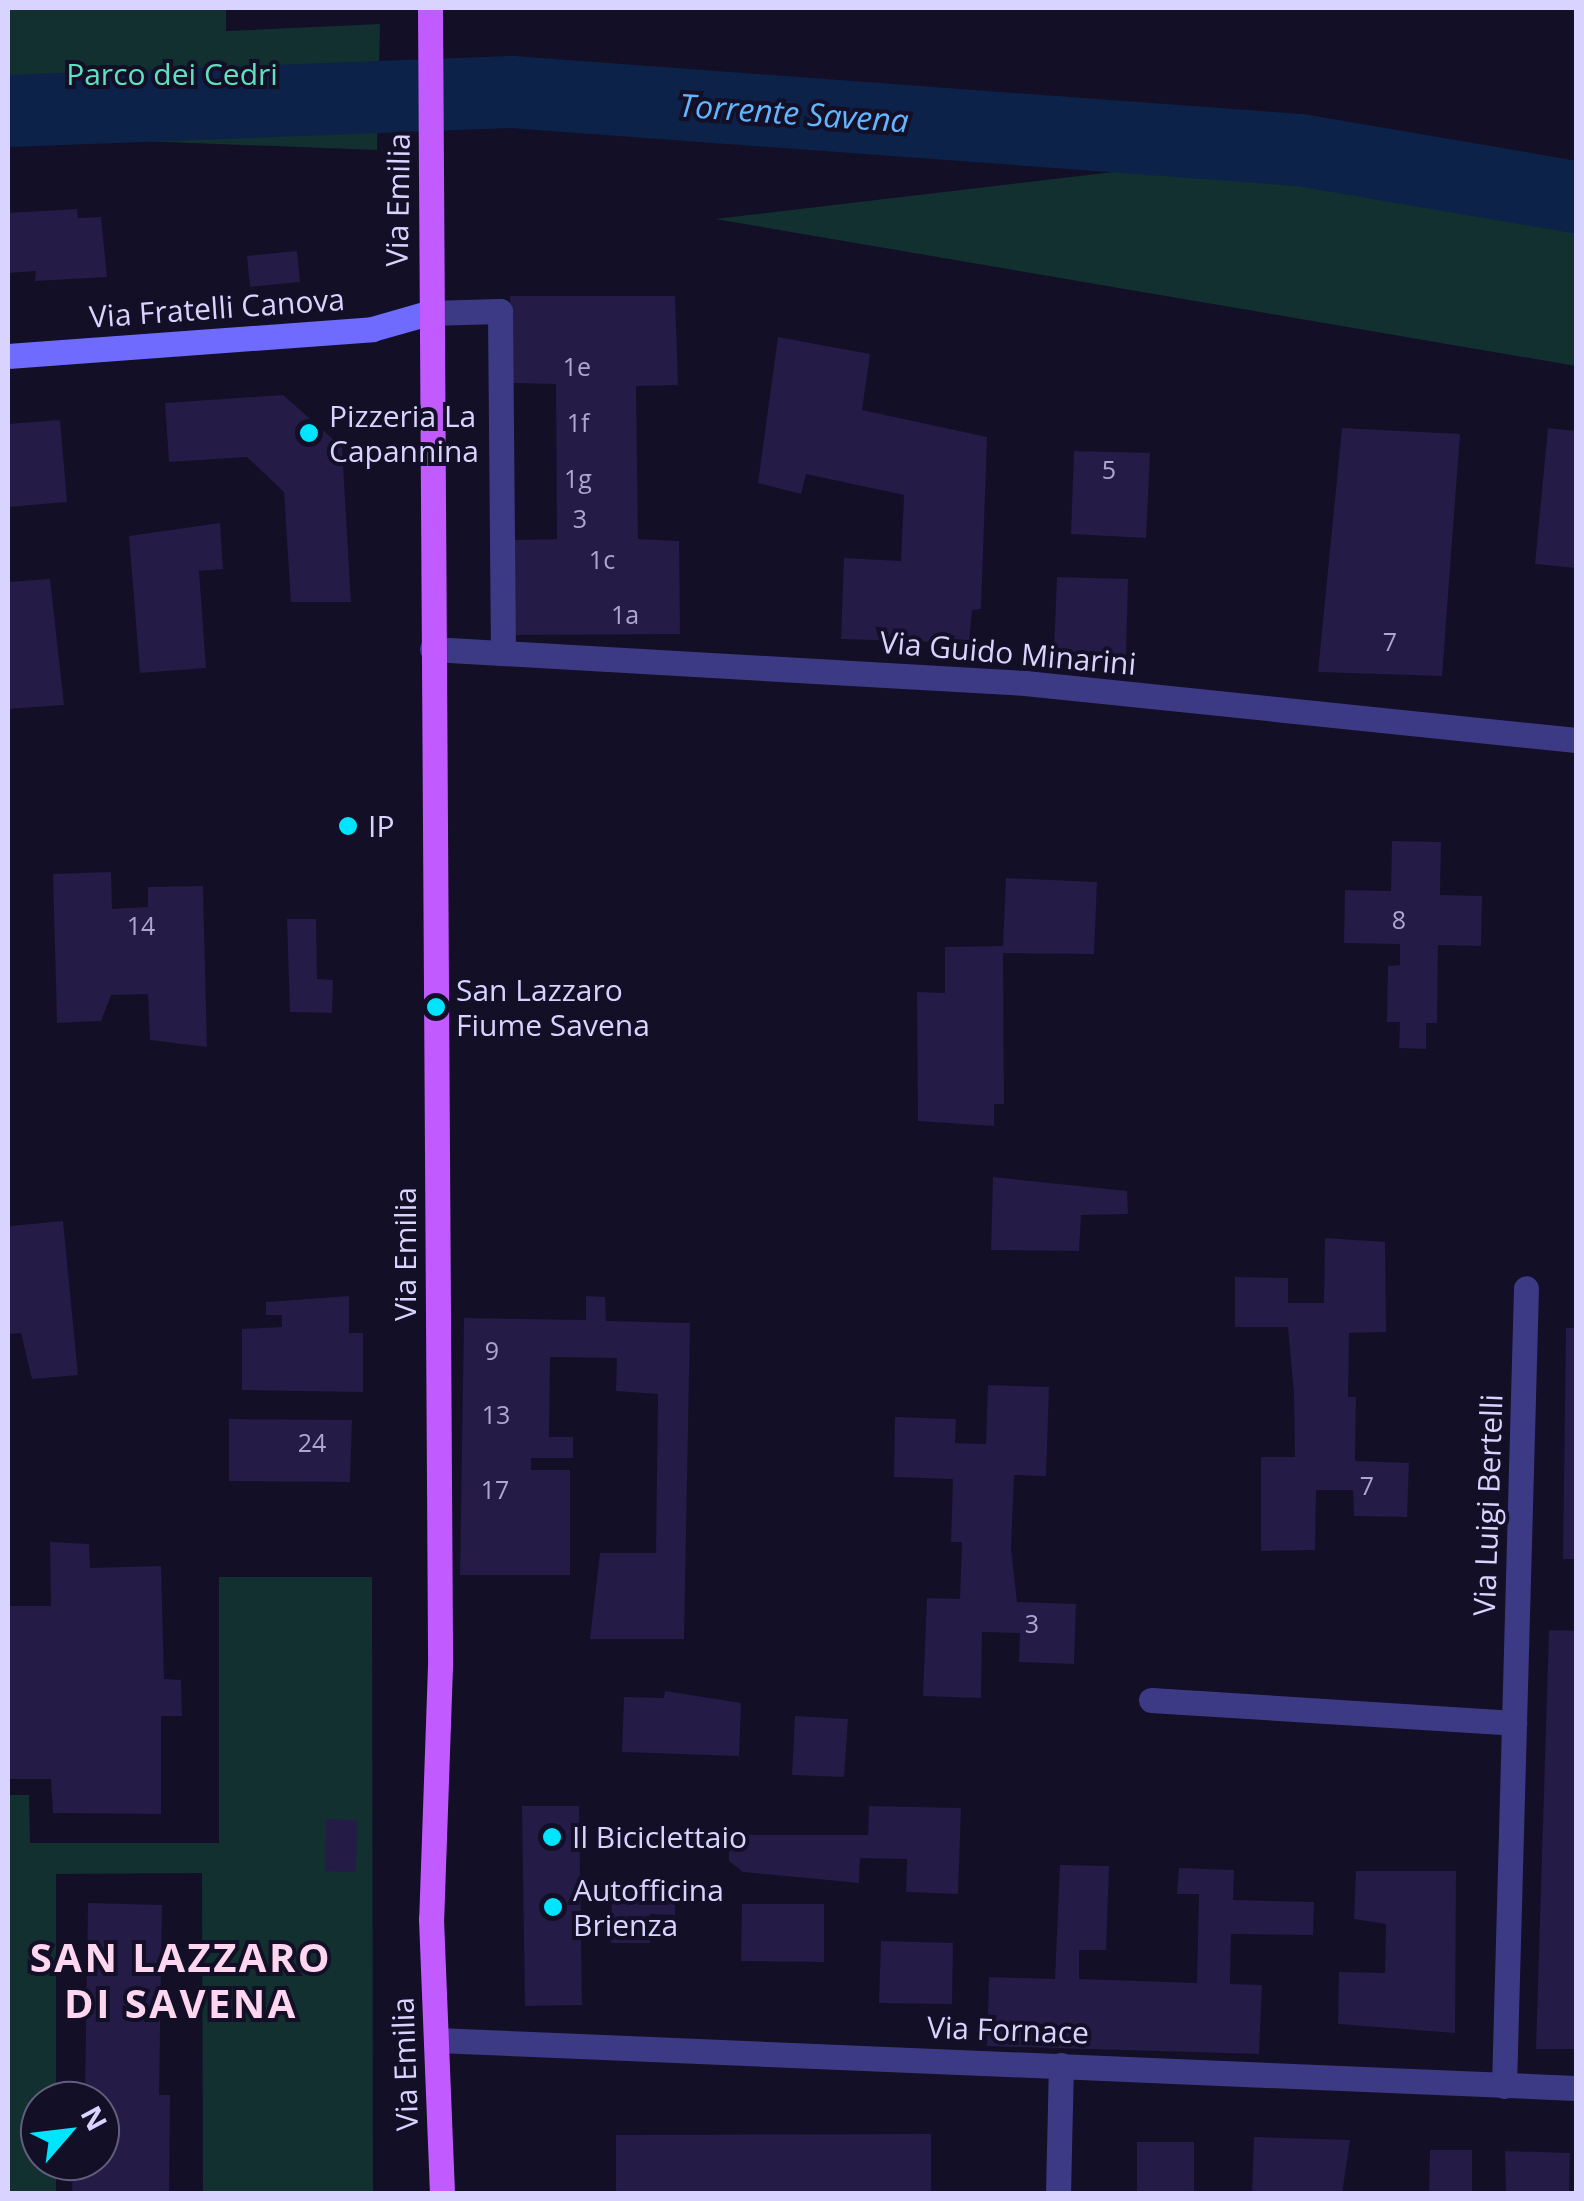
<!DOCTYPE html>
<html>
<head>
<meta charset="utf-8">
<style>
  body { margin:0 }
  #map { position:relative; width:1584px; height:2201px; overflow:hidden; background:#130f26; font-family:"Open Sans",sans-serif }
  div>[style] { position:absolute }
  .green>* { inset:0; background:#12302f }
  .river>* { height:72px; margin:-36px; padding:0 36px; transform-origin:36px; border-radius:36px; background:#0c2248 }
  .building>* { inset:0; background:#241b47 }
  .street>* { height:25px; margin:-12.5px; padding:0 12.5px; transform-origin:12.5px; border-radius:12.5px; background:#3d3a85 }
  .secondary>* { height:25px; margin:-12.5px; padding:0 12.5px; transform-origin:12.5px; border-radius:12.5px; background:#6f6bff }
  .primary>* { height:25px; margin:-12.5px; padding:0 12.5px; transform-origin:12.5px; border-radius:12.5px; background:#c25bff }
  .dots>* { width:28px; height:28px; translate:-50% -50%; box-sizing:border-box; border:5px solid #130f26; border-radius:50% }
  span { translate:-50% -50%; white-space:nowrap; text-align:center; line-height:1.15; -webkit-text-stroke:8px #130f26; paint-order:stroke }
  .number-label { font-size:25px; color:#aca6d1 }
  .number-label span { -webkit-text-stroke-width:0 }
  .park-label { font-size:30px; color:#5fe0c0 }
  .street-label { font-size:30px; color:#d9d4ff }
  .poi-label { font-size:30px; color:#d9d4ff }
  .left { translate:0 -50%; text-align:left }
  .water-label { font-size:32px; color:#62b6ff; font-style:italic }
  .district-label { font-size:40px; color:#ffd6f0; font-weight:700; letter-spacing:2.5px }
  .frame { position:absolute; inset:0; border:10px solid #d9d4ff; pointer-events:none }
  .north { position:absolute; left:20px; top:2081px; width:100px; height:100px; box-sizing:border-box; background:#130f26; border:2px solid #625e7d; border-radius:50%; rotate:62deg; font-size:28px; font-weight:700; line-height:40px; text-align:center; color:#d9d4ff }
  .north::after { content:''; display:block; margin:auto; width:35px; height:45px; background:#00e5ff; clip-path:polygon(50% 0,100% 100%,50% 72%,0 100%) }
</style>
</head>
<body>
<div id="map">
  <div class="green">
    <i style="clip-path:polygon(8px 8px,226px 8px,226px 31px,380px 24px,377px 150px,8px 136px)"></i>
    <i style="clip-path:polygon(1300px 150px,1576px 197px,1576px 366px,715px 219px)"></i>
    <i style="clip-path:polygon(219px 1577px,372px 1577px,373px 2193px,203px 2193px,202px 1873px,56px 1874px,56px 2101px,40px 2101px,40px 2161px,56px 2161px,56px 2193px,8px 2194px,8px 1795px,29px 1795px,30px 1843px,219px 1843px)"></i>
  </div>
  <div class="river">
    <i style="left:8px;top:111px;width:504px;rotate:-2.16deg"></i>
    <i style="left:512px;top:92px;width:790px;rotate:4.21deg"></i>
    <i style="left:1300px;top:150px;width:280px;rotate:9.7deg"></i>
  </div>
  <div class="building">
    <i style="clip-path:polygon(77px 209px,78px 218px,101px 217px,107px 277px,35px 281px,36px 271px,8px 273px,8px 213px)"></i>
    <i style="clip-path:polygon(297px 251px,300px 282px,250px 287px,247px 256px)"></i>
    <i style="clip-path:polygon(510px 296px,675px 296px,678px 385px,636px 386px,638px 539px,679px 541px,680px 634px,515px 635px,515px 540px,557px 539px,556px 384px,512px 383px)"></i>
    <i style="clip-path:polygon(778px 337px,870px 354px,862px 410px,987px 437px,981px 609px,972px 610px,969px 643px,841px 639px,844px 558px,901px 561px,904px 495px,806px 474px,801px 494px,758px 483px)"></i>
    <i style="clip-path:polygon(283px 395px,342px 447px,351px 602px,291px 602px,284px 492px,247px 457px,169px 462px,165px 403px)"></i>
    <i style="clip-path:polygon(60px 420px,67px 502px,8px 507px,8px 424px)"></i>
    <i style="clip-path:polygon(1342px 428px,1460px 434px,1442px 676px,1318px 672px)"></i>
    <i style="clip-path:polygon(1548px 428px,1576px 431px,1576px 568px,1535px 564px)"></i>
    <i style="clip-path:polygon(1074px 451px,1150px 453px,1146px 538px,1071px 534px)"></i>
    <i style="clip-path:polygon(220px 523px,223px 569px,199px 571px,206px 668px,140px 673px,129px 536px)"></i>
    <i style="clip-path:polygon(1057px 577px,1128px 579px,1126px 657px,1054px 652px)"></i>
    <i style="clip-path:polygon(50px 579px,64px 705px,8px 709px,8px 582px)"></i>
    <i style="clip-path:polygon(1392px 841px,1441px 842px,1440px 895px,1482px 896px,1481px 946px,1438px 945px,1437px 1023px,1426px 1023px,1426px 1049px,1399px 1048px,1400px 1022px,1387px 1022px,1388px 966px,1400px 965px,1400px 944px,1344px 943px,1345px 890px,1391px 891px)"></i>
    <i style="clip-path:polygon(111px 872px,112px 909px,148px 907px,148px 887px,203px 886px,207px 1047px,150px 1040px,148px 994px,111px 995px,101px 1021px,57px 1023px,53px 874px)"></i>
    <i style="clip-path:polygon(1006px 878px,1097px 882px,1094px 954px,1003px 953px,1004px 1104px,994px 1104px,994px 1126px,918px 1121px,917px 992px,945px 993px,945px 947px,1003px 946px)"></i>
    <i style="clip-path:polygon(287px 919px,316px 919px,317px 979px,333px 980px,332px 1013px,290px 1012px)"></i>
    <i style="clip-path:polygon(993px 1177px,1127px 1191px,1128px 1214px,1081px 1215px,1079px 1251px,991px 1250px)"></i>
    <i style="clip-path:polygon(63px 1221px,78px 1375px,32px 1379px,21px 1333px,8px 1334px,10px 1226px)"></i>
    <i style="clip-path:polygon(1325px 1238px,1385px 1242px,1386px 1332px,1349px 1333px,1348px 1397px,1356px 1397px,1355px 1461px,1409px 1463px,1407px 1517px,1354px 1516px,1353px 1490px,1316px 1490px,1315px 1550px,1261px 1551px,1261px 1457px,1295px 1457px,1294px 1394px,1288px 1327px,1235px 1327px,1235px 1277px,1288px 1278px,1288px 1303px,1324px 1303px)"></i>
    <i style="clip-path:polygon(349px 1296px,349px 1333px,363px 1333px,363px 1392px,242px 1390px,242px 1329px,282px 1327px,282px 1315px,266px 1315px,266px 1302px)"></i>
    <i style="clip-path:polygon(586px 1296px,605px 1297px,606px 1321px,690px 1323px,684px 1639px,590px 1639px,600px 1553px,656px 1553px,658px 1394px,616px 1391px,617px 1358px,550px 1357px,549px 1437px,573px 1437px,573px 1458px,531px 1458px,531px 1470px,570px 1470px,570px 1575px,460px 1575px,464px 1318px,586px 1320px)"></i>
    <i style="clip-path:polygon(1566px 1328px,1576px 1328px,1576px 1559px,1563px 1559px)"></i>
    <i style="clip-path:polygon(988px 1385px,1049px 1387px,1046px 1476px,1014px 1475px,1011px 1549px,1017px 1602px,1076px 1604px,1074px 1664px,1019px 1662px,1020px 1633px,982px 1632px,981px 1698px,923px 1696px,927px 1598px,960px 1599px,962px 1542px,951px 1542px,953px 1479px,894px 1477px,895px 1417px,956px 1419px,955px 1443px,986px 1444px)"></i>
    <i style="clip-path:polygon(229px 1419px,352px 1420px,350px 1482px,229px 1481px)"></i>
    <i style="clip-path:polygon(50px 1542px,89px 1544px,90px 1568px,161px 1566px,164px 1679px,181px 1680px,182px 1716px,161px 1716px,161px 1814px,53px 1813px,51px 1779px,8px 1779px,8px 1606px,51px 1606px)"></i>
    <i style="clip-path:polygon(1549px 1630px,1576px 1631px,1576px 2049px,1536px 2049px)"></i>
    <i style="clip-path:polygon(665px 1691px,741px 1703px,739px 1756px,622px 1752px,624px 1697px,664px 1698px)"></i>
    <i style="clip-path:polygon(795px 1716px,848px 1719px,844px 1777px,792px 1775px)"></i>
    <i style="clip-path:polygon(522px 1806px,579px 1806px,582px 2005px,525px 2006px)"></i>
    <i style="clip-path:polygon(869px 1806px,961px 1808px,958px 1894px,906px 1892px,907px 1859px,860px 1858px,859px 1883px,743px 1872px,729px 1861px,729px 1835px,868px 1835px)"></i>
    <i style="clip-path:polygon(326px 1819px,357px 1820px,356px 1872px,325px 1871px)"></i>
    <i style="clip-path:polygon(1060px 1865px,1109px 1866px,1106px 1950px,1079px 1950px,1079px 1979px,1197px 1983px,1199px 1894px,1177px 1894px,1179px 1868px,1234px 1870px,1233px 1900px,1314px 1902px,1313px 1935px,1231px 1934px,1230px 1984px,1262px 1985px,1259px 2054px,987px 2046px,989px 1977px,1055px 1979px)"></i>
    <i style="clip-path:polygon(1356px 1871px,1456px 1871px,1455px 2033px,1338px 2024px,1339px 1972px,1385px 1973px,1386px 1924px,1354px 1919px)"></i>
    <i style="clip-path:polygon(612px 1891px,675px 1892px,675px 1915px,650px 1914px,650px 1943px,611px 1943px)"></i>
    <i style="clip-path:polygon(88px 1903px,162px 1905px,159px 2095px,170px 2095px,169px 2194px,72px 2194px,73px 2161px,100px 2161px,100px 2101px,74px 2101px,85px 2093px)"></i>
    <i style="clip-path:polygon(742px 1904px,824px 1904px,824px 1962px,741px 1961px)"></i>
    <i style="clip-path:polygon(881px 1941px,953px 1943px,952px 2004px,879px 2003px)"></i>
    <i style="clip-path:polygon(931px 2134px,931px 2194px,616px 2194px,616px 2135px)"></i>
    <i style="clip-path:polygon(1254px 2137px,1350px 2140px,1342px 2194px,1252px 2194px)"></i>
    <i style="clip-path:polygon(1137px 2142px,1194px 2142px,1194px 2194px,1137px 2194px)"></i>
    <i style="clip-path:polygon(1430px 2150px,1472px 2150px,1472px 2194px,1429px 2194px)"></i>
    <i style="clip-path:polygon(1505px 2151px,1570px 2153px,1569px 2194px,1506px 2194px)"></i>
  </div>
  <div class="street">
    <i style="left:428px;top:313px;width:72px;rotate:-1.6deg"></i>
    <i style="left:500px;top:311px;width:341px;rotate:89.5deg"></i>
    <i style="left:432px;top:649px;width:594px;rotate:3.28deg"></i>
    <i style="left:1025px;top:683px;width:554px;rotate:5.91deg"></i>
    <i style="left:1151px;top:1700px;width:364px;rotate:3.6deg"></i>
    <i style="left:437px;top:2040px;width:1140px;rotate:2.41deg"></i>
    <i style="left:1504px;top:2086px;width:798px;rotate:-88.42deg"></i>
    <i style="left:1058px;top:2194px;width:129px;rotate:-88.7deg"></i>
  </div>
  <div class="secondary">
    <i style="left:8px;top:356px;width:365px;rotate:-4.2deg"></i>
    <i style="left:372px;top:329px;width:58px;rotate:-15.9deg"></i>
  </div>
  <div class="primary">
    <i style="left:430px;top:8px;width:1658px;rotate:89.65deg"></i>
    <i style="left:440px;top:1666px;width:253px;rotate:92deg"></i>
    <i style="left:431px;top:1919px;width:275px;rotate:87.7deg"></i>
  </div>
  <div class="dots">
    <i style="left:309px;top:433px;background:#00e5ff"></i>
    <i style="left:348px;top:826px;background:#00e5ff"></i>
    <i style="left:436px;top:1007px;background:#00e5ff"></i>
    <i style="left:552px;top:1837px;background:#00e5ff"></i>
    <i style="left:553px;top:1907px;background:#00e5ff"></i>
  </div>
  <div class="number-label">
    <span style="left:577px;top:366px">1e</span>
    <span style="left:578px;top:422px">1f</span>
    <span style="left:1109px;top:469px">5</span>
    <span style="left:578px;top:478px">1g</span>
    <span style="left:580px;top:518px">3</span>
    <span style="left:602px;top:559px">1c</span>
    <span style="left:625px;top:614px">1a</span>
    <span style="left:1390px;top:641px">7</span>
    <span style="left:1399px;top:919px">8</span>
    <span style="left:141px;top:925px">14</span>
    <span style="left:492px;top:1350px">9</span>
    <span style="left:496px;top:1414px">13</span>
    <span style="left:312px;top:1442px">24</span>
    <span style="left:1367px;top:1485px">7</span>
    <span style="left:495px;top:1489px">17</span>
    <span style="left:1032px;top:1623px">3</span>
  </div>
  <div class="park-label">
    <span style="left:172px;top:74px">Parco dei Cedri</span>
  </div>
  <div class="street-label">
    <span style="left:398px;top:200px;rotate:-89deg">Via Emilia</span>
    <span style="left:217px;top:308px;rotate:-4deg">Via Fratelli Canova</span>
    <span style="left:1008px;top:653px;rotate:5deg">Via Guido Minarini</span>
    <span style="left:405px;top:1254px;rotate:-90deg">Via Emilia</span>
    <span style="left:1488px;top:1505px;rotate:-88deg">Via Luigi Bertelli</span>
    <span style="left:1008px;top:2030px;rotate:2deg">Via Fornace</span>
    <span style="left:405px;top:2064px;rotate:-92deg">Via Emilia</span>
  </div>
  <div class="poi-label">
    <span class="left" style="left:329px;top:433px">Pizzeria La<br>Capannina</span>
    <span class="left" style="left:368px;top:826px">IP</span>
    <span class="left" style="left:456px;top:1007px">San Lazzaro<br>Fiume Savena</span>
    <span class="left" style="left:572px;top:1837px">Il Biciclettaio</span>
    <span class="left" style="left:573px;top:1907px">Autofficina<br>Brienza</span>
  </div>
  <div class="water-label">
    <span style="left:794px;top:113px;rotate:4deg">Torrente Savena</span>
  </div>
  <div class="district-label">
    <span style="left:181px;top:1980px">SAN LAZZARO<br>DI SAVENA</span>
  </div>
  <div class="frame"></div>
  <div class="north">N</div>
</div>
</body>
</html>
